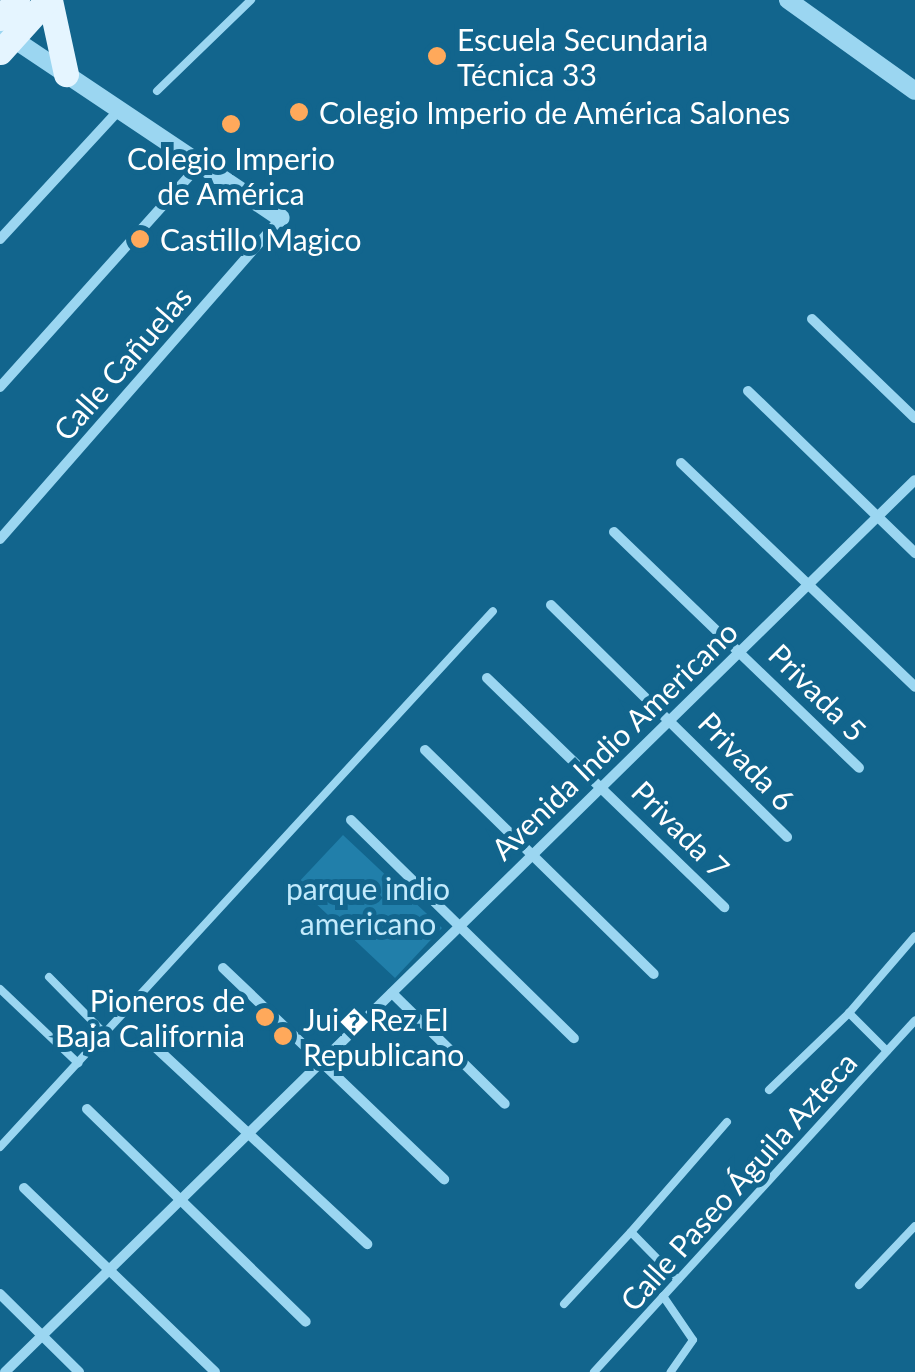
<!DOCTYPE html>
<html>
<head>
<meta charset="utf-8">
<style>
  body { margin:0 }
  #map { position:relative; width:915px; height:1372px; overflow:hidden; background:#12658d; font-family:Lato,sans-serif }
  div>[style] { position:absolute }
  .green>* { inset:0; background:#217faa }
  .service>* { height:8px; margin:-4px; padding:0 4px; transform-origin:4px; border-radius:4px; background:#9bd6f1 }
  .minor>* { height:10px; margin:-5px; padding:0 5px; transform-origin:5px; border-radius:5px; background:#9bd6f1 }
  .tertiary>* { height:18px; margin:-9px; padding:0 9px; transform-origin:9px; border-radius:9px; background:#9bd6f1 }
  .primary>* { height:25px; margin:-12.5px; padding:0 12.5px; transform-origin:12.5px; border-radius:12.5px; background:#e5f5ff }
  .dots>* { width:28px; height:28px; translate:-50% -50%; box-sizing:border-box; border:5px solid #12658d; border-radius:50% }
  span { translate:-50% -50%; white-space:nowrap; text-align:center; line-height:1.15; -webkit-text-stroke:10px #12658d; paint-order:stroke }
  .poi-label { font-size:30px; color:#fff }
  .left { translate:0 -50%; text-align:left }
  .right { translate:-100% -50%; text-align:right }
  .street-label { font-size:30px; color:#fff }
  .park-label { font-size:30px; color:#c2eafc }
</style>
</head>
<body>
<div id="map">
  <div class="green">
    <i style="clip-path:polygon(343px 835px,442px 928px,395px 978px,296px 885px)"></i>
  </div>
  <div class="service">
    <i style="left:157px;top:91px;width:131px;rotate:-44.1deg"></i>
    <i style="left:49px;top:977px;width:80px;rotate:45.5deg"></i>
    <i style="left:0;top:989px;width:108px;rotate:43.5deg"></i>
    <i style="left:887px;top:1051px;width:54px;rotate:-135deg"></i>
    <i style="left:849px;top:1013px;width:101px;rotate:-49.4deg"></i>
    <i style="left:769px;top:1090px;width:111px;rotate:-43.9deg"></i>
    <i style="left:0;top:1147px;width:728px;rotate:-47.39deg"></i>
    <i style="left:678px;top:1280px;width:67px;rotate:-134.4deg"></i>
    <i style="left:631px;top:1232px;width:146px;rotate:-48.9deg"></i>
    <i style="left:859px;top:1285px;width:81px;rotate:-46.5deg"></i>
    <i style="left:663px;top:1296px;width:53px;rotate:55.7deg"></i>
    <i style="left:693px;top:1340px;width:39px;rotate:125deg"></i>
    <i style="left:564px;top:1304px;width:98px;rotate:-47.1deg"></i>
    <i style="left:594px;top:1372px;width:476px;rotate:-47.6deg"></i>
  </div>
  <div class="minor">
    <i style="left:0;top:239px;width:173px;rotate:-47.3deg"></i>
    <i style="left:812px;top:319px;width:143px;rotate:43.9deg"></i>
    <i style="left:0;top:387px;width:298px;rotate:-48.1deg"></i>
    <i style="left:748px;top:391px;width:233px;rotate:44.1deg"></i>
    <i style="left:681px;top:463px;width:324px;rotate:43.7deg"></i>
    <i style="left:614px;top:532px;width:340px;rotate:43.9deg"></i>
    <i style="left:0;top:539px;width:427px;rotate:-48.8deg"></i>
    <i style="left:551px;top:605px;width:331px;rotate:44.5deg"></i>
    <i style="left:487px;top:678px;width:330px;rotate:44deg"></i>
    <i style="left:425px;top:750px;width:320px;rotate:44.4deg"></i>
    <i style="left:351px;top:820px;width:312px;rotate:44.4deg"></i>
    <i style="left:223px;top:968px;width:306px;rotate:43.7deg"></i>
    <i style="left:392px;top:993px;width:158px;rotate:44.5deg"></i>
    <i style="left:152px;top:1044px;width:294px;rotate:42.9deg"></i>
    <i style="left:87px;top:1109px;width:305px;rotate:44.2deg"></i>
    <i style="left:24px;top:1188px;width:265px;rotate:43.9deg"></i>
    <i style="left:0;top:1294px;width:111px;rotate:44.6deg"></i>
    <i style="left:5px;top:1372px;width:1274px;rotate:-44.43deg"></i>
  </div>
  <div class="tertiary">
    <i style="left:788px;top:0;width:156px;rotate:35.6deg"></i>
    <i style="left:3px;top:32px;width:334px;rotate:33.8deg"></i>
  </div>
  <div class="primary">
    <i style="left:50px;top:0;width:76px;rotate:77.8deg"></i>
    <i style="left:0;top:18px;width:25px;rotate:-47deg"></i>
    <i style="left:0;top:52px;width:70px;rotate:-47.9deg"></i>
  </div>
  <div class="dots">
    <i style="left:437px;top:56px;background:#ffa95b"></i>
    <i style="left:299px;top:112px;background:#ffa95b"></i>
    <i style="left:231px;top:124px;background:#ffa95b"></i>
    <i style="left:140px;top:239px;background:#ffa95b"></i>
    <i style="left:265px;top:1017px;background:#ffa95b"></i>
    <i style="left:283px;top:1036px;background:#ffa95b"></i>
  </div>
  <div class="poi-label">
    <span class="left" style="left:457px;top:56px">Escuela Secundaria<br>Técnica 33</span>
    <span class="left" style="left:319px;top:112px">Colegio Imperio de América Salones</span>
    <span style="left:231px;top:175px">Colegio Imperio<br>de América</span>
    <span class="left" style="left:160px;top:239px">Castillo Magico</span>
    <span class="right" style="left:245px;top:1017px">Pioneros de<br>Baja California</span>
    <span class="left" style="left:303px;top:1036px">Jui�Rez El<br>Republicano</span>
  </div>
  <div class="street-label">
    <span style="left:122px;top:363px;rotate:-49deg">Calle Cañuelas</span>
    <span style="left:818px;top:692px;rotate:45deg">Privada 5</span>
    <span style="left:614px;top:740px;rotate:-44deg">Avenida Indio Americano</span>
    <span style="left:747px;top:761px;rotate:46deg">Privada 6</span>
    <span style="left:681px;top:829px;rotate:45deg">Privada 7</span>
    <span style="left:738px;top:1181px;rotate:-48deg">Calle Paseo Águila Azteca</span>
  </div>
  <div class="park-label">
    <span style="left:368px;top:905px">parque indio<br>americano</span>
  </div>
</div>
</body>
</html>
